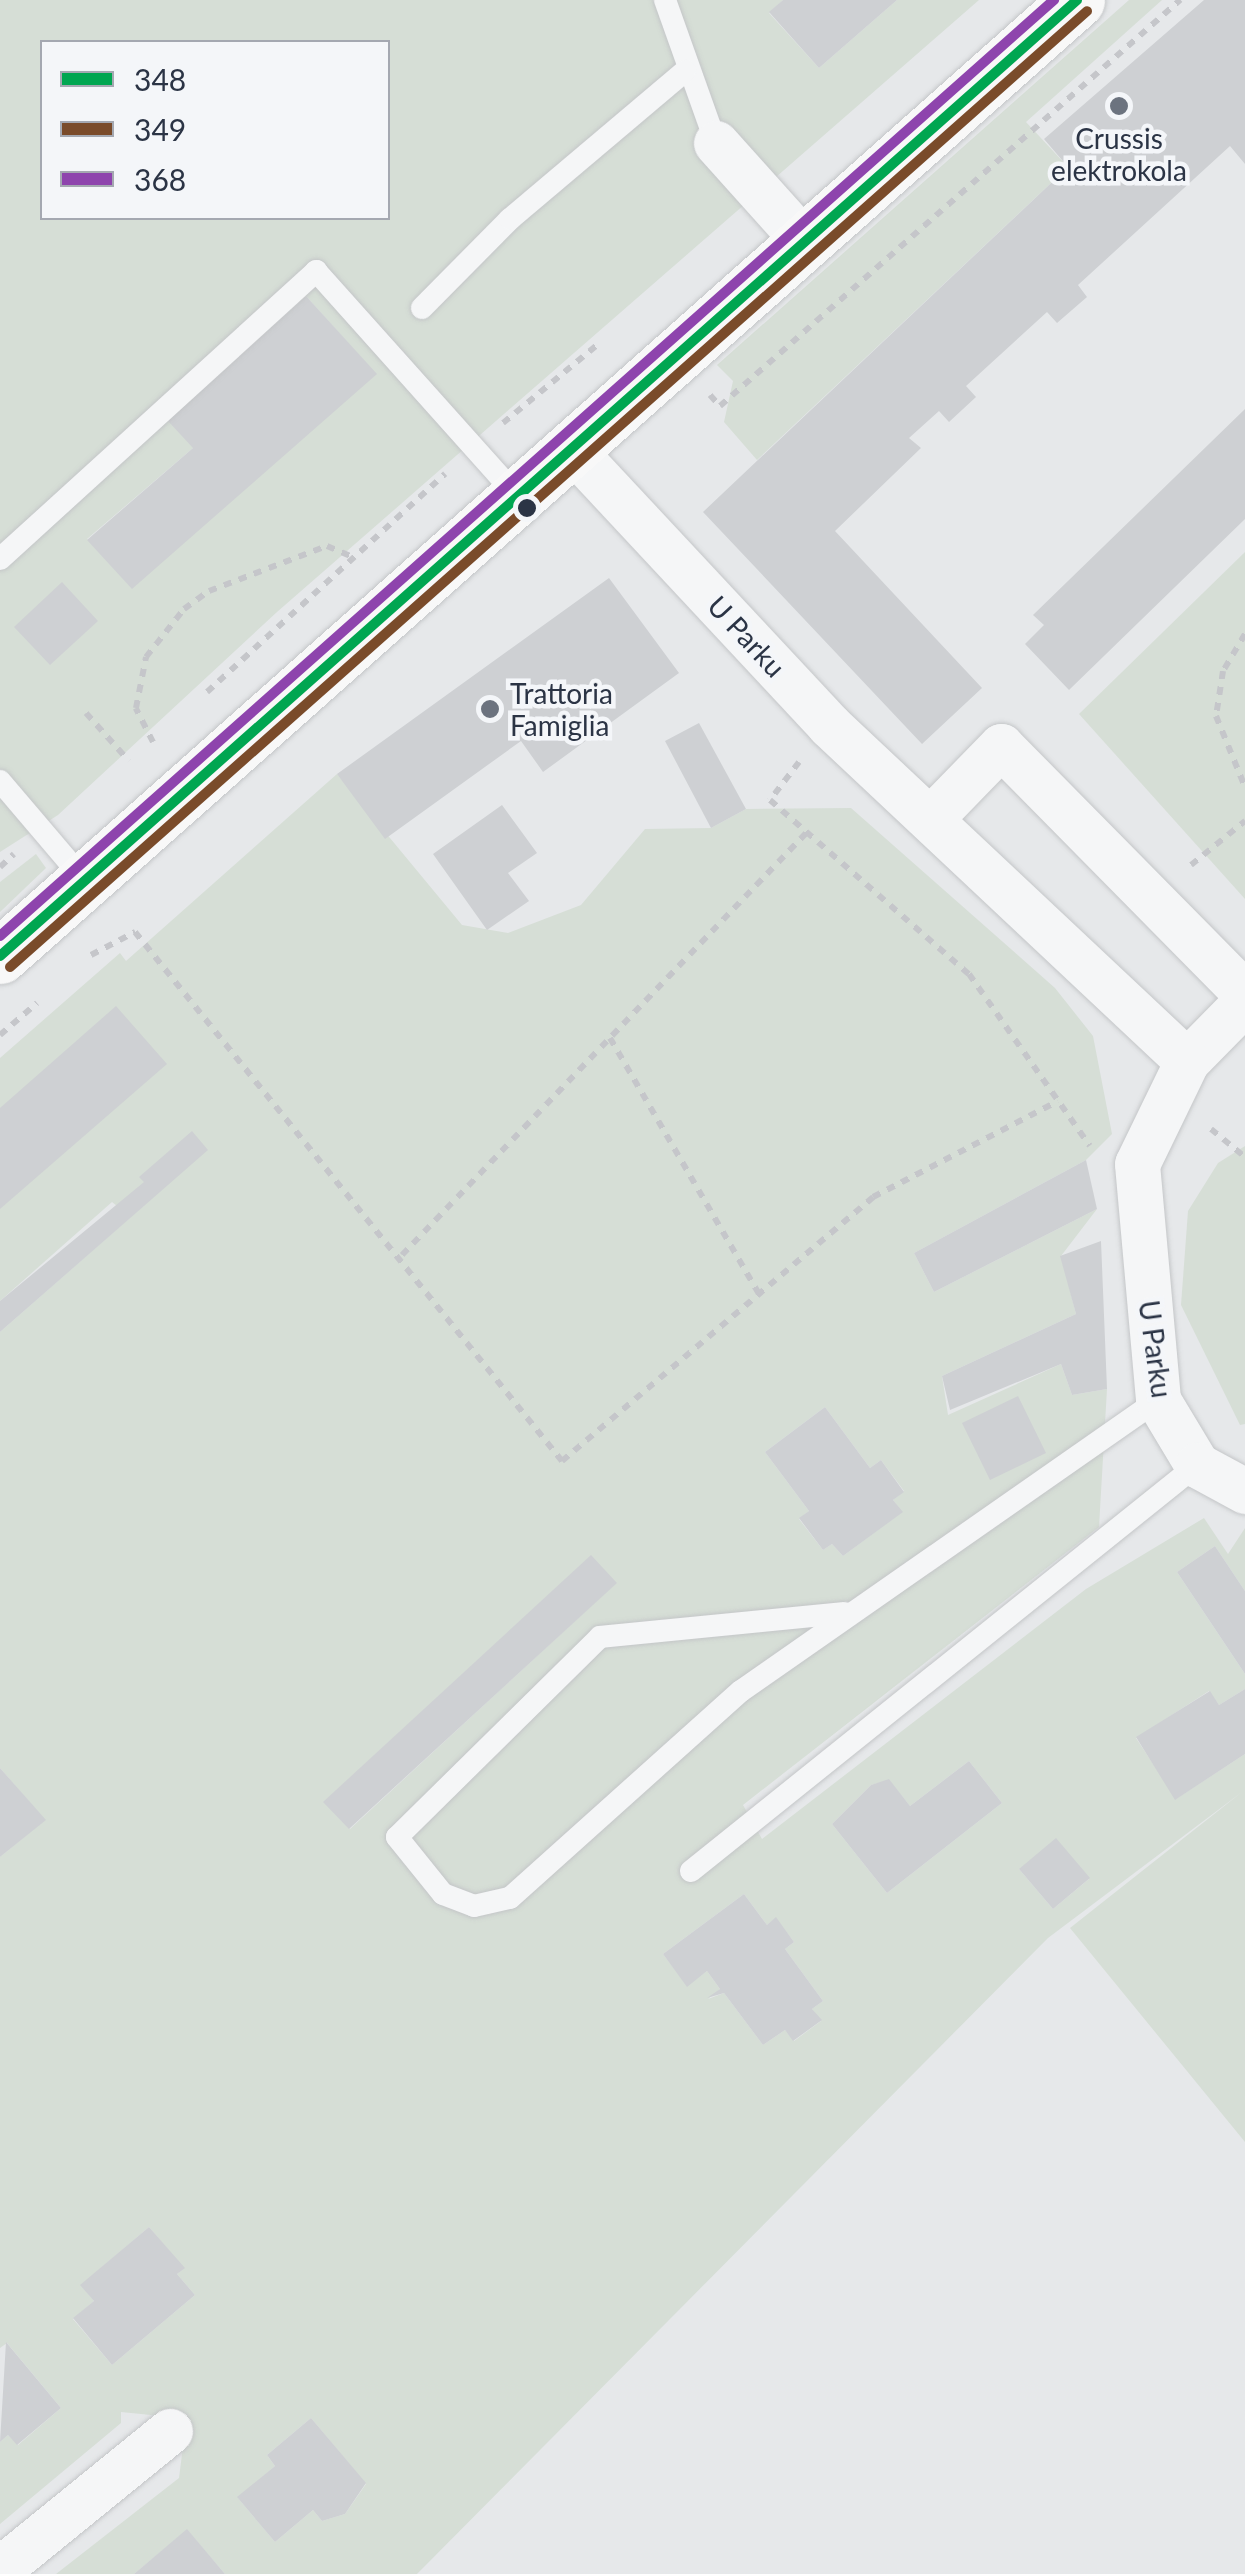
<!DOCTYPE html>
<html>
<head>
<meta charset="utf-8">
<style>
  body { margin:0 }
  #map { position:relative; width:1245px; height:2574px; overflow:hidden; background:#e6e8ea; font-family:Lato,sans-serif }
  div>[style] { position:absolute }
  .green>* { inset:0; background:#d6ded6 }
  .building>* { inset:0; background:#ced0d3 }
  .path>* { height:6px; margin-top:-3px; transform-origin:0; background:repeating-linear-gradient(90deg,#c5c6ca 0 8px,transparent 0 16px) }
  .roads { filter:drop-shadow(0 0 2px #c4c6c8) drop-shadow(0 0 2px #c4c6c8) }
  .lane>* { height:22px; margin:-11px; padding:0 11px; transform-origin:11px; border-radius:11px; background:#f5f6f7 }
  .street>* { height:45px; margin:-22.5px; padding:0 22.5px; transform-origin:22.5px; border-radius:22.5px; background:#f5f6f7 }
  .secondary>* { height:55px; margin:-27.5px; padding:0 27.5px; transform-origin:27.5px; border-radius:27.5px; background:#f8f8f8 }
  .bus-1>* { height:10px; margin:-5px; padding:0 5px; transform-origin:5px; border-radius:5px; background:#00a651 }
  .bus-2>* { height:10px; margin:-5px; padding:0 5px; transform-origin:5px; border-radius:5px; background:#7a4b2a }
  .bus-3>* { height:10px; margin:-5px; padding:0 5px; transform-origin:5px; border-radius:5px; background:#8e44ad }
  .dots>* { width:28px; height:28px; translate:-50% -50%; box-sizing:border-box; border:5px solid #f4f6f9; border-radius:50% }
  span { translate:-50% -50%; white-space:nowrap; text-align:center; line-height:1.15; -webkit-text-stroke:9px #f4f6f9; paint-order:stroke }
  .poi-label { font-size:28px; color:#2b3445 }
  .left { translate:0 -50%; text-align:left }
  .street-label { font-size:28px; color:#2b3445 }
  .legend { position:absolute; left:40px; top:40px; width:350px; height:180px; box-sizing:border-box; background:#f4f6f9; border:2px solid #a4a8b1; margin:0; padding:12px 18px; list-style:none; font-size:30px; color:#2b3445 }
  .legend li { display:flex; align-items:center; gap:20px; height:50px }
  .legend b { width:50px; border:2px solid #a4a8b1 }
</style>
</head>
<body>
<div id="map">
  <div class="green">
    <i style="clip-path:polygon(evenodd,0 0,783px 0,769px 13px,819px 68px,897px 0,979px 0,277px 612px,58px 815px,0 852px,0 0,42px 42px,388px 42px,388px 218px,42px 218px,42px 42px,0 0,306px 296px,376px 374px,132px 588px,87px 539px,193px 448px,193px 394px,306px 296px)"></i>
    <i style="clip-path:polygon(1129px 0,1162px 0,1026px 122px,1068px 167px,757px 460px,724px 422px,733px 381px,717px 365px)"></i>
    <i style="clip-path:polygon(1245px 552px,1245px 899px,1079px 714px)"></i>
    <i style="clip-path:polygon(evenodd,337px 774px,462px 925px,508px 933px,581px 905px,645px 829px,711px 828px,746px 809px,851px 808px,1055px 988px,1093px 1036px,1112px 1134px,1086px 1160px,914px 1253px,934px 1292px,1097px 1209px,1061px 1256px,1076px 1314px,942px 1376px,948px 1415px,1061px 1364px,1072px 1395px,1107px 1389px,1099px 1527px,743px 1805px,762px 1839px,1086px 1589px,1204px 1518px,1228px 1554px,1245px 1528px,1245px 1591px,1215px 1546px,1177px 1572px,1245px 1674px,1245px 1689px,1219px 1705px,1209px 1691px,1136px 1738px,1176px 1799px,1245px 1754px,1245px 2142px,1070px 1928px,1242px 1792px,1048px 1938px,417px 2574px,225px 2574px,187px 2530px,134px 2574px,56px 2574px,179px 2478px,185px 2431px,171px 2417px,121px 2412px,121px 2423px,0 2524px,0 2442px,8px 2435px,18px 2445px,61px 2408px,7px 2343px,0 2348px,0 1857px,45px 1820px,0 1768px,0 1332px,207px 1150px,117px 1206px,112px 1202px,0 1301px,0 1058px,120px 953px,126px 961px,337px 774px,825px 1407px,870px 1468px,881px 1460px,904px 1491px,893px 1500px,902px 1512px,843px 1556px,832px 1544px,823px 1550px,799px 1519px,809px 1511px,765px 1452px,825px 1407px,337px 774px,616px 1583px,350px 1829px,324px 1802px,616px 1583px,337px 774px,969px 1761px,1002px 1803px,887px 1893px,832px 1824px,871px 1785px,889px 1780px,910px 1806px,969px 1761px,337px 774px,1019px 1869px,1089px 1879px,1053px 1909px,1019px 1869px,337px 774px,744px 1894px,767px 1925px,776px 1918px,794px 1942px,785px 1949px,823px 2001px,812px 2009px,821px 2021px,794px 2041px,785px 2030px,763px 2045px,724px 1993px,708px 1999px,720px 1989px,707px 1971px,687px 1986px,663px 1954px,744px 1894px,337px 774px,149px 2227px,184px 2268px,177px 2274px,195px 2295px,112px 2365px,73px 2319px,94px 2301px,81px 2285px,149px 2227px,337px 774px,311px 2418px,366px 2484px,345px 2514px,322px 2521px,313px 2510px,275px 2542px,238px 2498px,275px 2466px,267px 2455px,311px 2418px)"></i>
    <i style="clip-path:polygon(36px 854px,46px 868px,0 912px,0 882px)"></i>
    <i style="clip-path:polygon(1245px 1146px,1245px 1424px,1240px 1425px,1181px 1305px,1188px 1211px,1218px 1163px)"></i>
  </div>
  <div class="building">
    <i style="clip-path:polygon(783px 0,897px 0,819px 68px,769px 12px)"></i>
    <i style="clip-path:polygon(1204px 0,1245px 0,1245px 164px,1230px 146px,1078px 285px,1087px 297px,1057px 323px,1047px 312px,966px 386px,976px 397px,949px 422px,939px 411px,909px 438px,921px 448px,835px 531px,982px 688px,922px 744px,703px 512px,1068px 167px,1044px 139px)"></i>
    <i style="clip-path:polygon(306px 296px,377px 374px,132px 589px,87px 540px,193px 448px,168px 421px)"></i>
    <i style="clip-path:polygon(1245px 409px,1245px 519px,1069px 690px,1025px 644px,1044px 625px,1033px 615px)"></i>
    <i style="clip-path:polygon(609px 578px,679px 673px,543px 772px,521px 741px,385px 839px,337px 774px)"></i>
    <i style="clip-path:polygon(62px 582px,98px 621px,50px 665px,14px 627px)"></i>
    <i style="clip-path:polygon(699px 723px,746px 809px,711px 828px,665px 741px)"></i>
    <i style="clip-path:polygon(502px 805px,537px 853px,508px 873px,529px 901px,487px 930px,433px 854px)"></i>
    <i style="clip-path:polygon(116px 1006px,167px 1064px,0 1209px,0 1108px)"></i>
    <i style="clip-path:polygon(192px 1131px,208px 1150px,0 1332px,0 1301px,144px 1182px,139px 1177px)"></i>
    <i style="clip-path:polygon(1086px 1160px,1097px 1209px,934px 1292px,914px 1253px)"></i>
    <i style="clip-path:polygon(1101px 1241px,1107px 1389px,1072px 1395px,1061px 1364px,950px 1410px,942px 1376px,1076px 1314px,1060px 1256px)"></i>
    <i style="clip-path:polygon(1018px 1396px,1046px 1453px,990px 1480px,962px 1423px)"></i>
    <i style="clip-path:polygon(825px 1407px,870px 1468px,881px 1460px,904px 1492px,893px 1500px,903px 1512px,843px 1556px,832px 1544px,823px 1550px,799px 1518px,809px 1511px,765px 1452px)"></i>
    <i style="clip-path:polygon(1215px 1546px,1245px 1591px,1245px 1674px,1177px 1572px)"></i>
    <i style="clip-path:polygon(591px 1555px,617px 1583px,349px 1829px,323px 1802px)"></i>
    <i style="clip-path:polygon(1245px 1689px,1245px 1754px,1175px 1800px,1136px 1737px,1210px 1691px,1219px 1705px)"></i>
    <i style="clip-path:polygon(969px 1761px,1002px 1803px,887px 1893px,832px 1824px,871px 1785px,889px 1779px,910px 1806px)"></i>
    <i style="clip-path:polygon(0 1768px,46px 1820px,0 1857px)"></i>
    <i style="clip-path:polygon(1056px 1838px,1090px 1878px,1053px 1909px,1019px 1869px)"></i>
    <i style="clip-path:polygon(744px 1894px,767px 1925px,776px 1917px,794px 1942px,785px 1949px,823px 2001px,812px 2009px,822px 2020px,793px 2041px,785px 2030px,763px 2045px,724px 1993px,707px 1998px,720px 1989px,707px 1971px,687px 1987px,663px 1954px)"></i>
    <i style="clip-path:polygon(149px 2227px,185px 2268px,177px 2274px,195px 2295px,112px 2365px,73px 2318px,94px 2301px,80px 2285px)"></i>
    <i style="clip-path:polygon(6px 2342px,61px 2408px,17px 2445px,8px 2435px,0 2442px)"></i>
    <i style="clip-path:polygon(311px 2418px,366px 2483px,345px 2514px,322px 2521px,313px 2510px,275px 2542px,237px 2497px,275px 2466px,267px 2455px)"></i>
    <i style="clip-path:polygon(187px 2529px,225px 2574px,134px 2574px)"></i>
  </div>
  <div class="path">
    <i style="left:710px;top:395px;width:15px;rotate:48deg"></i>
    <i style="left:720px;top:406px;width:614px;rotate:-41.43deg"></i>
    <i style="left:503px;top:423px;width:122px;rotate:-39.7deg"></i>
    <i style="left:1245px;top:634px;width:43px;rotate:120.7deg"></i>
    <i style="left:1223px;top:671px;width:46px;rotate:98.8deg"></i>
    <i style="left:1216px;top:716px;width:77px;rotate:67.8deg"></i>
    <i style="left:207px;top:692px;width:323px;rotate:-42.5deg"></i>
    <i style="left:86px;top:713px;width:64px;rotate:48.1deg"></i>
    <i style="left:153px;top:742px;width:38px;rotate:-117deg"></i>
    <i style="left:136px;top:708px;width:52px;rotate:-78.9deg"></i>
    <i style="left:146px;top:657px;width:61px;rotate:-51.6deg"></i>
    <i style="left:184px;top:609px;width:31px;rotate:-36deg"></i>
    <i style="left:209px;top:591px;width:126px;rotate:-20.9deg"></i>
    <i style="left:327px;top:546px;width:26px;rotate:23deg"></i>
    <i style="left:799px;top:762px;width:48px;rotate:127.3deg"></i>
    <i style="left:770px;top:800px;width:264px;rotate:41.2deg"></i>
    <i style="left:969px;top:974px;width:210px;rotate:54.9deg"></i>
    <i style="left:1191px;top:865px;width:70px;rotate:-39.2deg"></i>
    <i style="left:0;top:867px;width:19px;rotate:-43deg"></i>
    <i style="left:91px;top:955px;width:50px;rotate:-27.6deg"></i>
    <i style="left:135px;top:932px;width:680px;rotate:51.09deg"></i>
    <i style="left:562px;top:1461px;width:408px;rotate:-40.3deg"></i>
    <i style="left:873px;top:1197px;width:208px;rotate:-27.4deg"></i>
    <i style="left:0;top:1035px;width:49px;rotate:-40.9deg"></i>
    <i style="left:610px;top:1038px;width:296px;rotate:59.8deg"></i>
    <i style="left:1211px;top:1129px;width:44px;rotate:39.5deg"></i>
    <i style="left:402px;top:1255px;width:588px;rotate:-46.24deg"></i>
  </div>
  <div class="roads">
    <div class="lane">
      <i style="left:665px;top:0;width:152px;rotate:70.4deg"></i>
      <i style="left:422px;top:308px;width:125px;rotate:-45.3deg"></i>
      <i style="left:510px;top:219px;width:229px;rotate:-40.2deg"></i>
      <i style="left:0;top:559px;width:428px;rotate:-42.3deg"></i>
      <i style="left:316px;top:271px;width:300px;rotate:48.2deg"></i>
      <i style="left:0;top:781px;width:131px;rotate:49.6deg"></i>
      <i style="left:844px;top:1613px;width:245px;rotate:174.4deg"></i>
      <i style="left:600px;top:1637px;width:285px;rotate:135.4deg"></i>
      <i style="left:397px;top:1837px;width:73px;rotate:51.1deg"></i>
      <i style="left:443px;top:1894px;width:33px;rotate:21deg"></i>
      <i style="left:474px;top:1906px;width:37px;rotate:-13deg"></i>
      <i style="left:510px;top:1898px;width:310px;rotate:-41.9deg"></i>
      <i style="left:741px;top:1691px;width:508px;rotate:-34.91deg"></i>
      <i style="left:691px;top:1871px;width:649px;rotate:-38.74deg"></i>
    </div>
    <div class="street">
      <i style="left:716px;top:143px;width:130px;rotate:48.1deg"></i>
      <i style="left:570px;top:447px;width:380px;rotate:47deg"></i>
      <i style="left:829px;top:725px;width:491px;rotate:43.2deg"></i>
      <i style="left:930px;top:819px;width:102px;rotate:-45.8deg"></i>
      <i style="left:1001px;top:746px;width:347px;rotate:45.4deg"></i>
      <i style="left:1245px;top:1002px;width:83px;rotate:134.5deg"></i>
      <i style="left:1187px;top:1061px;width:114px;rotate:115.9deg"></i>
      <i style="left:1137px;top:1164px;width:237px;rotate:84.9deg"></i>
      <i style="left:1158px;top:1400px;width:76px;rotate:59deg"></i>
      <i style="left:1197px;top:1465px;width:55px;rotate:28.4deg"></i>
      <i style="left:0;top:2569px;width:219px;rotate:-39.1deg"></i>
    </div>
    <div class="secondary">
      <i style="left:0;top:956px;width:1440px;rotate:-41.59deg"></i>
    </div>
  </div>
  <div class="bus-1">
    <i style="left:0;top:956px;width:1440px;rotate:-41.59deg"></i>
  </div>
  <div class="bus-2">
    <i style="left:10px;top:967px;width:1440px;rotate:-41.59deg"></i>
  </div>
  <div class="bus-3">
    <i style="left:0;top:936px;width:1410px;rotate:-41.61deg"></i>
  </div>
  <div class="dots">
    <i style="left:1119px;top:106px;background:#6c737f"></i>
    <i style="left:527px;top:508px;background:#2b3445"></i>
    <i style="left:490px;top:709px;background:#6c737f"></i>
  </div>
  <div class="poi-label">
    <span style="left:1119px;top:154px">Crussis<br>elektrokola</span>
    <span class="left" style="left:510px;top:709px">Trattoria<br>Famiglia</span>
  </div>
  <div class="street-label">
    <span style="left:747px;top:636px;rotate:47deg">U Parku</span>
    <span style="left:1156px;top:1349px;rotate:82deg">U Parku</span>
  </div>
  <ul class="legend">
  <li><b style="height:12px;background:#00a651"></b>348</li>
  <li><b style="height:12px;background:#7a4b2a"></b>349</li>
  <li><b style="height:12px;background:#8e44ad"></b>368</li>
  </ul>
</div>
</body>
</html>
